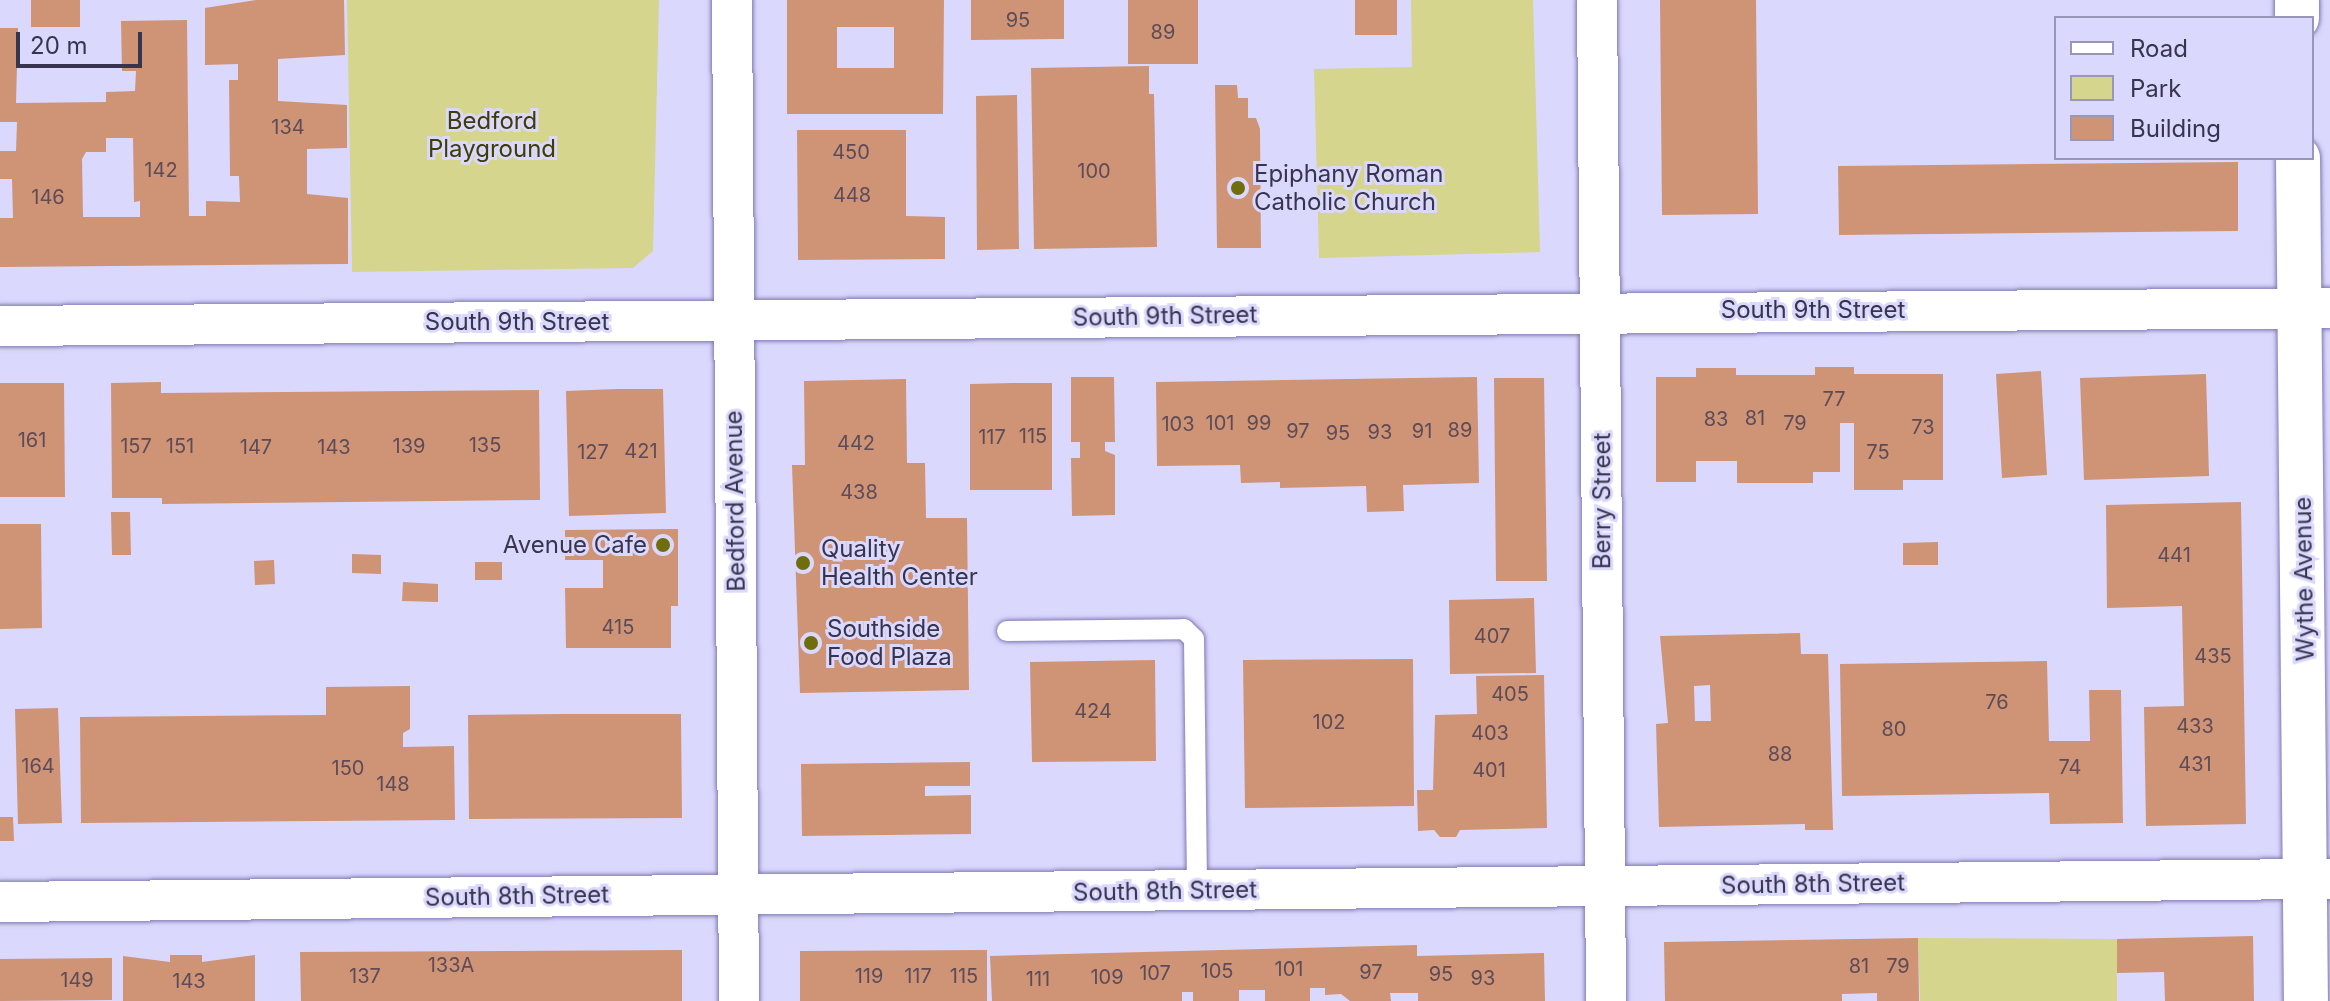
<!DOCTYPE html>
<html>
<head>
<meta charset="utf-8">
<style>
  body { margin:0 }
  #map { position:relative; width:2330px; height:1001px; overflow:hidden; background:#dbd8fe; font-family:Inter,sans-serif }
  div>[style] { position:absolute }
  .green>* { inset:0; background:#d5d58e }
  .building>* { inset:0; background:#cf9375 }
  .roads { filter:drop-shadow(0 0 2px #7f7ab2) drop-shadow(0 0 2px #7f7ab2) }
  .service>* { height:20px; margin:-10px; padding:0 10px; transform-origin:10px; border-radius:10px; background:#fff }
  .minor>* { height:40px; margin:-20px; padding:0 20px; transform-origin:20px; border-radius:20px; background:#fff }
  .secondary>* { height:44px; margin:-22px; padding:0 22px; transform-origin:22px; border-radius:22px; background:#fff }
  .dots>* { width:22px; height:22px; translate:-50% -50%; box-sizing:border-box; border:4px solid #dbd8fe; border-radius:50% }
  span { translate:-50% -50%; white-space:nowrap; text-align:center; line-height:1.15; -webkit-text-stroke:6px #dbd8fe; paint-order:stroke }
  .number-label { font-size:20px; color:#5d4c58 }
  .number-label span { -webkit-text-stroke-width:0 }
  .park-label { font-size:24px; color:#3e3d06 }
  .poi-label { font-size:24px; color:#37354e }
  .left { translate:0 -50%; text-align:left }
  .right { translate:-100% -50%; text-align:right }
  .street-label { font-size:24px; color:#37354e }
  .legend { position:absolute; left:2054px; top:16px; width:260px; height:144px; box-sizing:border-box; background:#dbd8fe; border:2px solid #9997b8; margin:0; padding:10px 14px; list-style:none; font-size:24px; color:#37354e }
  .legend li { display:flex; align-items:center; gap:16px; height:40px }
  .legend b { width:40px; border:2px solid #9997b8 }
  .scale { position:absolute; left:16px; top:32px; width:126px; height:36px; box-sizing:border-box; border:4px solid #37354e; border-top:0; padding-left:10px; font-size:24px; line-height:28px; white-space:nowrap; color:#37354e; -webkit-text-stroke:6px #dbd8fe; paint-order:stroke }
</style>
</head>
<body>
<div id="map">
  <div class="green">
    <i style="clip-path:polygon(347px 0,659px 0,653px 251px,633px 268px,352px 272px)"></i>
    <i style="clip-path:polygon(1411px 0,1533px 0,1540px 252px,1319px 258px,1314px 69px,1412px 67px)"></i>
    <i style="clip-path:polygon(1918px 938px,2117px 939px,2117px 1001px,1920px 1001px)"></i>
  </div>
  <div class="building">
    <i style="clip-path:polygon(31px 0,80px 0,80px 27px,31px 27px)"></i>
    <i style="clip-path:polygon(evenodd,256px 0,344px 0,345px 55px,278px 59px,278px 101px,347px 105px,347px 148px,307px 149px,307px 194px,348px 198px,348px 264px,0 267px,0 218px,13px 218px,12px 179px,0 179px,0 151px,16px 151px,17px 122px,0 122px,0 28px,18px 28px,16px 103px,106px 102px,106px 92px,135px 91px,136px 71px,122px 71px,121px 21px,187px 20px,189px 216px,206px 216px,206px 201px,240px 202px,239px 176px,230px 176px,229px 80px,238px 80px,238px 64px,205px 65px,205px 8px,256px 0,106px 138px,133px 138px,134px 202px,140px 201px,140px 217px,83px 217px,82px 159px,86px 152px,106px 152px,106px 138px)"></i>
    <i style="clip-path:polygon(evenodd,787px 0,944px 0,943px 114px,787px 114px,787px 0,837px 27px,894px 27px,894px 68px,837px 68px,837px 27px)"></i>
    <i style="clip-path:polygon(971px 0,1064px 0,1064px 39px,971px 40px)"></i>
    <i style="clip-path:polygon(1128px 0,1198px 0,1198px 64px,1128px 64px)"></i>
    <i style="clip-path:polygon(1355px 0,1397px 0,1397px 35px,1355px 35px)"></i>
    <i style="clip-path:polygon(1660px 0,1756px 0,1758px 214px,1662px 215px)"></i>
    <i style="clip-path:polygon(1149px 66px,1149px 94px,1154px 94px,1157px 247px,1034px 249px,1031px 68px)"></i>
    <i style="clip-path:polygon(1215px 85px,1237px 85px,1238px 98px,1248px 98px,1248px 118px,1256px 118px,1260px 129px,1261px 248px,1217px 248px)"></i>
    <i style="clip-path:polygon(1017px 95px,1019px 249px,977px 250px,976px 96px)"></i>
    <i style="clip-path:polygon(797px 130px,906px 130px,906px 216px,945px 217px,945px 259px,798px 260px)"></i>
    <i style="clip-path:polygon(2238px 162px,2238px 231px,1839px 235px,1838px 166px)"></i>
    <i style="clip-path:polygon(1815px 367px,1854px 367px,1854px 374px,1943px 374px,1943px 480px,1903px 480px,1903px 490px,1854px 490px,1854px 423px,1840px 423px,1840px 472px,1813px 472px,1813px 483px,1737px 483px,1737px 461px,1696px 461px,1696px 482px,1656px 482px,1656px 377px,1696px 377px,1696px 368px,1736px 368px,1736px 375px,1815px 375px)"></i>
    <i style="clip-path:polygon(2041px 371px,2047px 475px,2002px 478px,1996px 374px)"></i>
    <i style="clip-path:polygon(2206px 374px,2209px 476px,2084px 480px,2080px 378px)"></i>
    <i style="clip-path:polygon(1071px 377px,1114px 377px,1115px 442px,1105px 442px,1105px 451px,1115px 455px,1115px 515px,1072px 516px,1071px 458px,1080px 458px,1080px 442px,1071px 442px)"></i>
    <i style="clip-path:polygon(1477px 377px,1479px 483px,1403px 485px,1404px 511px,1367px 512px,1366px 486px,1280px 488px,1280px 482px,1241px 483px,1240px 465px,1157px 466px,1156px 382px)"></i>
    <i style="clip-path:polygon(1494px 378px,1544px 378px,1547px 581px,1496px 581px)"></i>
    <i style="clip-path:polygon(906px 379px,907px 463px,925px 463px,926px 518px,967px 518px,969px 690px,800px 693px,792px 465px,805px 465px,804px 381px)"></i>
    <i style="clip-path:polygon(161px 382px,161px 393px,539px 390px,540px 500px,162px 504px,162px 498px,112px 498px,111px 383px)"></i>
    <i style="clip-path:polygon(0 383px,64px 383px,65px 497px,0 497px)"></i>
    <i style="clip-path:polygon(1013px 383px,1052px 383px,1052px 490px,970px 490px,970px 384px)"></i>
    <i style="clip-path:polygon(617px 389px,663px 389px,666px 513px,569px 516px,566px 391px)"></i>
    <i style="clip-path:polygon(2241px 502px,2246px 824px,2146px 826px,2144px 707px,2184px 706px,2182px 606px,2107px 608px,2106px 505px)"></i>
    <i style="clip-path:polygon(111px 512px,130px 512px,131px 555px,112px 555px)"></i>
    <i style="clip-path:polygon(0 524px,41px 524px,42px 628px,0 629px)"></i>
    <i style="clip-path:polygon(678px 529px,678px 606px,671px 606px,671px 648px,566px 648px,565px 588px,603px 588px,603px 560px,565px 560px,565px 530px)"></i>
    <i style="clip-path:polygon(1938px 542px,1938px 565px,1903px 565px,1903px 543px)"></i>
    <i style="clip-path:polygon(352px 554px,381px 555px,381px 574px,352px 573px)"></i>
    <i style="clip-path:polygon(274px 560px,275px 584px,255px 585px,254px 561px)"></i>
    <i style="clip-path:polygon(475px 562px,502px 562px,502px 580px,475px 580px)"></i>
    <i style="clip-path:polygon(403px 582px,438px 584px,438px 602px,402px 601px)"></i>
    <i style="clip-path:polygon(1534px 598px,1536px 673px,1450px 674px,1449px 600px)"></i>
    <i style="clip-path:polygon(evenodd,1800px 633px,1801px 654px,1828px 654px,1833px 830px,1805px 830px,1805px 824px,1659px 827px,1656px 724px,1668px 723px,1660px 636px,1800px 633px,1710px 685px,1711px 721px,1695px 721px,1694px 686px,1710px 685px)"></i>
    <i style="clip-path:polygon(1413px 659px,1414px 806px,1245px 808px,1243px 660px)"></i>
    <i style="clip-path:polygon(1155px 660px,1156px 761px,1032px 762px,1030px 662px)"></i>
    <i style="clip-path:polygon(2047px 661px,2049px 741px,2090px 741px,2089px 690px,2121px 690px,2123px 823px,2050px 824px,2049px 793px,1842px 796px,1840px 664px)"></i>
    <i style="clip-path:polygon(1544px 675px,1547px 828px,1460px 830px,1456px 837px,1440px 837px,1434px 830px,1418px 831px,1417px 790px,1433px 790px,1435px 715px,1477px 714px,1476px 676px)"></i>
    <i style="clip-path:polygon(410px 686px,410px 729px,403px 733px,403px 747px,454px 746px,455px 820px,81px 823px,80px 717px,326px 715px,326px 687px)"></i>
    <i style="clip-path:polygon(58px 708px,62px 823px,18px 824px,15px 709px)"></i>
    <i style="clip-path:polygon(568px 714px,681px 714px,682px 818px,469px 819px,468px 715px)"></i>
    <i style="clip-path:polygon(970px 762px,970px 786px,925px 786px,925px 796px,971px 795px,971px 834px,802px 836px,801px 764px)"></i>
    <i style="clip-path:polygon(0 817px,13px 817px,14px 841px,0 841px)"></i>
    <i style="clip-path:polygon(2253px 936px,2254px 1001px,2165px 1001px,2164px 972px,2117px 973px,2117px 939px)"></i>
    <i style="clip-path:polygon(1918px 938px,1919px 1001px,1877px 1001px,1877px 993px,1842px 994px,1842px 1001px,1665px 1001px,1664px 942px)"></i>
    <i style="clip-path:polygon(1417px 945px,1417px 956px,1544px 953px,1545px 1001px,1418px 1001px,1418px 993px,1390px 993px,1391px 1001px,1350px 1001px,1341px 994px,1325px 995px,1325px 988px,1310px 988px,1310px 1001px,1265px 1001px,1265px 990px,1239px 990px,1239px 1001px,1193px 1001px,1193px 992px,1182px 992px,1182px 1001px,992px 1001px,990px 956px)"></i>
    <i style="clip-path:polygon(682px 950px,682px 1001px,301px 1001px,300px 952px)"></i>
    <i style="clip-path:polygon(987px 950px,987px 1001px,800px 1001px,800px 951px)"></i>
    <i style="clip-path:polygon(170px 955px,202px 955px,202px 962px,255px 955px,255px 1001px,123px 1001px,123px 956px,170px 962px)"></i>
    <i style="clip-path:polygon(112px 958px,112px 1000px,0 1001px,0 959px)"></i>
  </div>
  <div class="roads">
    <div class="service">
      <i style="left:1007px;top:631px;width:177px;rotate:-0.6deg"></i>
      <i style="left:1184px;top:629px;width:14px;rotate:45deg"></i>
      <i style="left:1194px;top:639px;width:251px;rotate:89.3deg"></i>
    </div>
    <div class="minor">
      <i style="left:732px;top:0;width:1001px;rotate:89.6deg"></i>
      <i style="left:1597px;top:0;width:1001px;rotate:89.48deg"></i>
      <i style="left:0;top:326px;width:2330px;rotate:-0.44deg"></i>
      <i style="left:0;top:902px;width:2330px;rotate:-0.57deg"></i>
    </div>
    <div class="secondary">
      <i style="left:2297px;top:0;width:18px;rotate:90deg"></i>
      <i style="left:2298px;top:158px;width:843px;rotate:89.46deg"></i>
    </div>
  </div>
  <div class="dots">
    <i style="left:1238px;top:188px;background:#6f6d0c"></i>
    <i style="left:663px;top:545px;background:#6f6d0c"></i>
    <i style="left:803px;top:563px;background:#6f6d0c"></i>
    <i style="left:811px;top:643px;background:#6f6d0c"></i>
  </div>
  <div class="number-label">
    <span style="left:1018px;top:20px">95</span>
    <span style="left:1163px;top:32px">89</span>
    <span style="left:288px;top:127px">134</span>
    <span style="left:851px;top:152px">450</span>
    <span style="left:161px;top:170px">142</span>
    <span style="left:1094px;top:171px">100</span>
    <span style="left:852px;top:195px">448</span>
    <span style="left:48px;top:197px">146</span>
    <span style="left:1834px;top:399px">77</span>
    <span style="left:1755px;top:418px">81</span>
    <span style="left:1716px;top:419px">83</span>
    <span style="left:1220px;top:423px">101</span>
    <span style="left:1259px;top:423px">99</span>
    <span style="left:1795px;top:423px">79</span>
    <span style="left:1178px;top:424px">103</span>
    <span style="left:1923px;top:427px">73</span>
    <span style="left:1460px;top:430px">89</span>
    <span style="left:1298px;top:431px">97</span>
    <span style="left:1422px;top:431px">91</span>
    <span style="left:1380px;top:432px">93</span>
    <span style="left:1338px;top:433px">95</span>
    <span style="left:1033px;top:436px">115</span>
    <span style="left:992px;top:437px">117</span>
    <span style="left:32px;top:440px">161</span>
    <span style="left:856px;top:443px">442</span>
    <span style="left:485px;top:445px">135</span>
    <span style="left:136px;top:446px">157</span>
    <span style="left:180px;top:446px">151</span>
    <span style="left:409px;top:446px">139</span>
    <span style="left:256px;top:447px">147</span>
    <span style="left:334px;top:447px">143</span>
    <span style="left:641px;top:451px">421</span>
    <span style="left:593px;top:452px">127</span>
    <span style="left:1878px;top:452px">75</span>
    <span style="left:859px;top:492px">438</span>
    <span style="left:2174px;top:555px">441</span>
    <span style="left:618px;top:627px">415</span>
    <span style="left:1492px;top:636px">407</span>
    <span style="left:2213px;top:656px">435</span>
    <span style="left:1510px;top:694px">405</span>
    <span style="left:1997px;top:702px">76</span>
    <span style="left:1093px;top:711px">424</span>
    <span style="left:1329px;top:722px">102</span>
    <span style="left:2195px;top:726px">433</span>
    <span style="left:1894px;top:729px">80</span>
    <span style="left:1490px;top:733px">403</span>
    <span style="left:1780px;top:754px">88</span>
    <span style="left:2195px;top:764px">431</span>
    <span style="left:38px;top:766px">164</span>
    <span style="left:2070px;top:767px">74</span>
    <span style="left:348px;top:768px">150</span>
    <span style="left:1489px;top:770px">401</span>
    <span style="left:393px;top:784px">148</span>
    <span style="left:451px;top:965px">133A</span>
    <span style="left:1859px;top:966px">81</span>
    <span style="left:1898px;top:966px">79</span>
    <span style="left:1289px;top:969px">101</span>
    <span style="left:1217px;top:971px">105</span>
    <span style="left:1371px;top:972px">97</span>
    <span style="left:1155px;top:973px">107</span>
    <span style="left:1441px;top:974px">95</span>
    <span style="left:365px;top:976px">137</span>
    <span style="left:869px;top:976px">119</span>
    <span style="left:918px;top:976px">117</span>
    <span style="left:964px;top:976px">115</span>
    <span style="left:1107px;top:977px">109</span>
    <span style="left:1483px;top:978px">93</span>
    <span style="left:1038px;top:979px">111</span>
    <span style="left:77px;top:980px">149</span>
    <span style="left:189px;top:981px">143</span>
  </div>
  <div class="park-label">
    <span style="left:492px;top:135px">Bedford<br>Playground</span>
  </div>
  <div class="poi-label">
    <span class="left" style="left:1254px;top:188px">Epiphany Roman<br>Catholic Church</span>
    <span class="right" style="left:647px;top:545px">Avenue Cafe</span>
    <span class="left" style="left:821px;top:563px">Quality<br>Health Center</span>
    <span class="left" style="left:827px;top:643px">Southside<br>Food Plaza</span>
  </div>
  <div class="street-label">
    <span style="left:1813px;top:310px">South 9th Street</span>
    <span style="left:1165px;top:316px;rotate:-1deg">South 9th Street</span>
    <span style="left:517px;top:322px">South 9th Street</span>
    <span style="left:735px;top:501px;rotate:-91deg">Bedford Avenue</span>
    <span style="left:1602px;top:501px;rotate:-90deg">Berry Street</span>
    <span style="left:2304px;top:579px;rotate:-91deg">Wythe Avenue</span>
    <span style="left:1813px;top:884px;rotate:-1deg">South 8th Street</span>
    <span style="left:1165px;top:891px;rotate:-1deg">South 8th Street</span>
    <span style="left:517px;top:896px;rotate:-1deg">South 8th Street</span>
  </div>
  <ul class="legend">
  <li><b style="height:10px;background:#fff"></b>Road</li>
  <li><b style="height:22px;background:#d5d58e"></b>Park</li>
  <li><b style="height:22px;background:#cf9375"></b>Building</li>
  </ul>
  <div class="scale">20 m</div>
</div>
</body>
</html>
